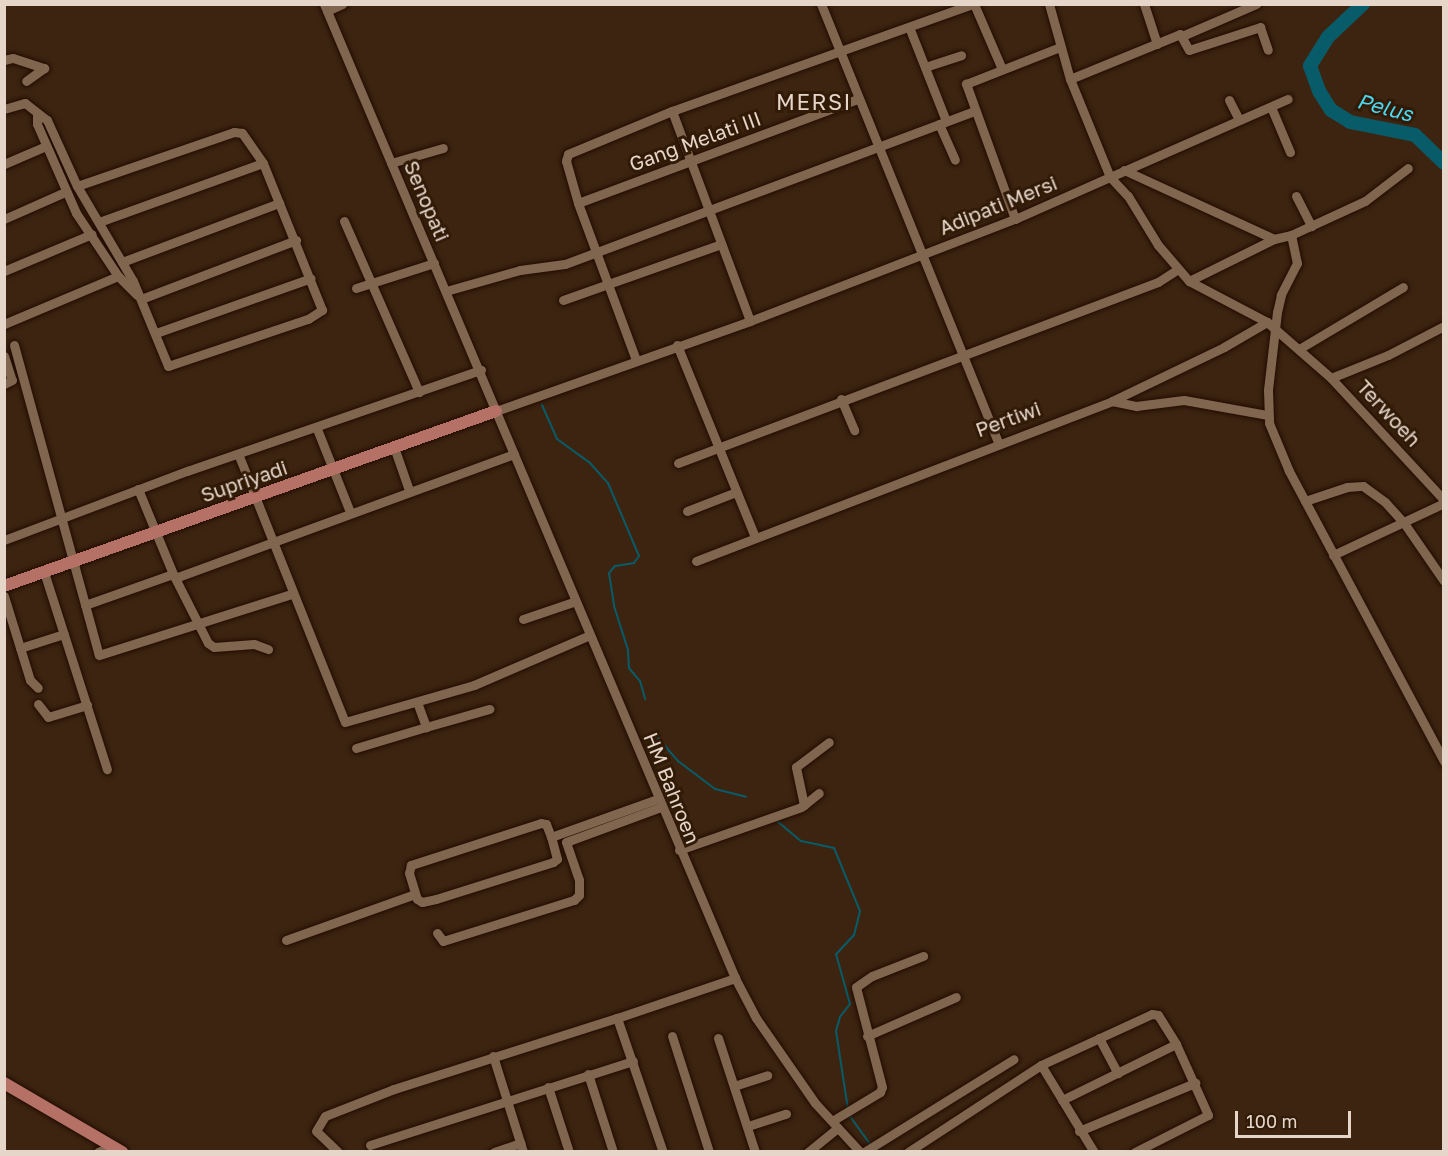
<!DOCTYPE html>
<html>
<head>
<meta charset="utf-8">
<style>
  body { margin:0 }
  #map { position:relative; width:1448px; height:1156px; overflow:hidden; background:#3c2410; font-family:"Golos Text",sans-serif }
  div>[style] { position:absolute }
  .stream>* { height:2px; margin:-1px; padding:0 1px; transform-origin:1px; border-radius:1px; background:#085c69 }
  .river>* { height:14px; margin:-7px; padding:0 7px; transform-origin:7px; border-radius:7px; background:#085c69 }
  .roads { filter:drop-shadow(0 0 2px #220c00) drop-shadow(0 0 2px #220c00) }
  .minor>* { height:9px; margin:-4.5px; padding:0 4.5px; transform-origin:4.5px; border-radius:4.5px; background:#80654f }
  .major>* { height:12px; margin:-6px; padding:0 6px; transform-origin:6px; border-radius:6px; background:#b67167 }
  span { translate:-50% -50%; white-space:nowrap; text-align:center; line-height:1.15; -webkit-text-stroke:6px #311a06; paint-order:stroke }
  .street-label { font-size:20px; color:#e6d6ca }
  .water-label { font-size:21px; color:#4bd8f1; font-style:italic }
  .quarter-label { font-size:22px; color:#e6d6ca; letter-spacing:1.5px }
  .frame { position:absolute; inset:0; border:6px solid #e6d6ca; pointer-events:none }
  .scale { position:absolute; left:1235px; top:1111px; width:116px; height:27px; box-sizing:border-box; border:3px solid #e6d6ca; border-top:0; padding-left:8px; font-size:18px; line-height:21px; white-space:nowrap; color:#e6d6ca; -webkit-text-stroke:4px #311a06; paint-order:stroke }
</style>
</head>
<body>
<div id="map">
  <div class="stream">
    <i style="left:542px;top:405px;width:37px;rotate:66deg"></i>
    <i style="left:557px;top:439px;width:39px;rotate:36deg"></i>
    <i style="left:589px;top:462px;width:28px;rotate:48deg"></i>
    <i style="left:608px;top:483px;width:79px;rotate:67deg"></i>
    <i style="left:639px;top:556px;width:9px;rotate:126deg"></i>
    <i style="left:634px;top:563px;width:19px;rotate:171deg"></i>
    <i style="left:615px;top:566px;width:9px;rotate:131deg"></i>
    <i style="left:609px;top:573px;width:33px;rotate:81deg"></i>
    <i style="left:614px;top:606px;width:46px;rotate:72.3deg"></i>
    <i style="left:628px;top:650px;width:18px;rotate:87deg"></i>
    <i style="left:629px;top:668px;width:17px;rotate:50deg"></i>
    <i style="left:640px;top:681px;width:19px;rotate:74deg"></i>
    <i style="left:658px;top:738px;width:30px;rotate:49deg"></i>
    <i style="left:678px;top:761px;width:46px;rotate:37.1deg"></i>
    <i style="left:715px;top:789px;width:32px;rotate:14deg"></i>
    <i style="left:777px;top:821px;width:31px;rotate:40deg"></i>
    <i style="left:801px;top:841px;width:34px;rotate:12deg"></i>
    <i style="left:834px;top:848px;width:68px;rotate:67.6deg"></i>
    <i style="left:860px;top:911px;width:25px;rotate:104deg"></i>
    <i style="left:854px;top:935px;width:26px;rotate:133deg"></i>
    <i style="left:836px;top:954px;width:52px;rotate:74.4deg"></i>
    <i style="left:850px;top:1004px;width:16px;rotate:128deg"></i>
    <i style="left:840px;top:1017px;width:15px;rotate:106deg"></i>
    <i style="left:836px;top:1031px;width:79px;rotate:81.3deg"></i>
    <i style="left:849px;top:1115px;width:36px;rotate:54deg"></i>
  </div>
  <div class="river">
    <i style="left:1363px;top:4px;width:48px;rotate:136.7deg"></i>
    <i style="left:1328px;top:37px;width:34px;rotate:122deg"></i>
    <i style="left:1310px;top:66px;width:27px;rotate:70deg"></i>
    <i style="left:1319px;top:91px;width:22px;rotate:58deg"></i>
    <i style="left:1331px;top:110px;width:22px;rotate:32deg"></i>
    <i style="left:1350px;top:122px;width:66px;rotate:11.3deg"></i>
    <i style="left:1415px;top:135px;width:40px;rotate:44deg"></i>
  </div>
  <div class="roads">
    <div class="minor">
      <i style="left:324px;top:4px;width:1057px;rotate:67.12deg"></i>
      <i style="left:735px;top:978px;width:45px;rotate:62.3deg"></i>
      <i style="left:756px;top:1018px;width:103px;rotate:55.2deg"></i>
      <i style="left:815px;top:1103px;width:67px;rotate:47.4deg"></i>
      <i style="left:821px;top:4px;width:472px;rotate:68deg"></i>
      <i style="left:974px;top:4px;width:71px;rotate:66.7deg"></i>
      <i style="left:1049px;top:4px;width:78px;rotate:74.4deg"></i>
      <i style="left:1070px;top:79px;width:106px;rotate:67.8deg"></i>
      <i style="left:1110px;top:177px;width:194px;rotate:-23.7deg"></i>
      <i style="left:1144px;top:4px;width:42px;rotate:72deg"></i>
      <i style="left:327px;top:11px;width:17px;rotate:-25deg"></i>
      <i style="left:911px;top:32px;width:96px;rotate:68.5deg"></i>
      <i style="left:1182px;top:36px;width:81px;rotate:-23.4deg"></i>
      <i style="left:4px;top:60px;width:9px;rotate:-13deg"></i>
      <i style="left:13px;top:58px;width:33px;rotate:18deg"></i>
      <i style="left:44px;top:68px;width:22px;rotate:144deg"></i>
      <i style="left:925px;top:67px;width:38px;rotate:-18deg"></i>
      <i style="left:1070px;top:79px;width:119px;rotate:-22.2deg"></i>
      <i style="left:1180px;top:34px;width:18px;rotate:61deg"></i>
      <i style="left:1189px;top:50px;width:75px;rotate:-17.9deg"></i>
      <i style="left:1260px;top:27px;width:24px;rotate:71deg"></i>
      <i style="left:1229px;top:100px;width:22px;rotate:63deg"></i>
      <i style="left:1271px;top:107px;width:49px;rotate:67.1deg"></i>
      <i style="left:4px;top:109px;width:22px;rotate:-16deg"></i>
      <i style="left:25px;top:103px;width:28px;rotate:38deg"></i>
      <i style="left:47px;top:120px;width:72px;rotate:65.6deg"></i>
      <i style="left:77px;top:186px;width:110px;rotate:59.5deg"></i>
      <i style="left:133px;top:281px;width:92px;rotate:67.6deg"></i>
      <i style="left:168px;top:366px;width:148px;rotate:-18.6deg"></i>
      <i style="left:308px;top:319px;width:17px;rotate:-33deg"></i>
      <i style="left:322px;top:310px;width:158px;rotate:-111.9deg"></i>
      <i style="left:263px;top:163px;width:37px;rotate:-125deg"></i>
      <i style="left:242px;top:133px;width:8px;rotate:-173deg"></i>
      <i style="left:234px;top:132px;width:166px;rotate:161deg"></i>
      <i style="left:672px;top:111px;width:224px;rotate:69.6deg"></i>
      <i style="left:37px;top:113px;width:11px;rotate:90deg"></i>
      <i style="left:37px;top:124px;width:97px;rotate:66.3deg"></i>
      <i style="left:76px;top:213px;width:76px;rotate:56.3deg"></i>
      <i style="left:118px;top:276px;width:27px;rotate:45deg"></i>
      <i style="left:939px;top:124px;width:39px;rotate:66deg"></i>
      <i style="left:391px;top:163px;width:54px;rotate:-16.1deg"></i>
      <i style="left:4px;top:164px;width:46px;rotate:-23.2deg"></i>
      <i style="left:1124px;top:170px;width:165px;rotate:24.7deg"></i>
      <i style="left:1274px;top:239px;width:17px;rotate:-13deg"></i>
      <i style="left:1291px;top:235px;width:81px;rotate:-24.7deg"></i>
      <i style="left:1365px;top:201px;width:54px;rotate:-37.5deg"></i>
      <i style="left:1296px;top:196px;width:34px;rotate:63deg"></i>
      <i style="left:578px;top:203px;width:299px;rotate:-20.4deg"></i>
      <i style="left:4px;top:219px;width:67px;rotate:-23.9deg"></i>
      <i style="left:1015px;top:219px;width:144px;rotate:-109.9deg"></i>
      <i style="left:966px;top:84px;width:101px;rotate:-21.5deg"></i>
      <i style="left:344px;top:221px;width:187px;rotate:66.3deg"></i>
      <i style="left:99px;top:222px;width:174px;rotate:-19.8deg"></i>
      <i style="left:1291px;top:235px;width:29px;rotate:78deg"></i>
      <i style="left:1297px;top:263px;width:36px;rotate:117deg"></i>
      <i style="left:1281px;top:295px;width:17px;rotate:103deg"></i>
      <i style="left:1277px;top:312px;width:79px;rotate:96.6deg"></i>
      <i style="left:1268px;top:390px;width:33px;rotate:88deg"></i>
      <i style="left:1269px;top:423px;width:52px;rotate:67.4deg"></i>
      <i style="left:1289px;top:471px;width:329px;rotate:61.9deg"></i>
      <i style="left:122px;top:262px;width:168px;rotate:-20.6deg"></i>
      <i style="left:4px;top:271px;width:95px;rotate:-22.8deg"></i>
      <i style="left:1189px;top:281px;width:95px;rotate:-26.3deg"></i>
      <i style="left:356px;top:288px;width:82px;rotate:-17.8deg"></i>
      <i style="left:446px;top:291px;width:77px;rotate:-15.8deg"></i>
      <i style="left:520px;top:270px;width:45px;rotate:-7.6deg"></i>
      <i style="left:565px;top:264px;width:437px;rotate:-20.5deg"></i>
      <i style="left:141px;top:299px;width:166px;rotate:-20.8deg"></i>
      <i style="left:563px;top:300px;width:168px;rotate:-19.5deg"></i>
      <i style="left:4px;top:324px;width:124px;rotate:-22.8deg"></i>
      <i style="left:156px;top:333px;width:164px;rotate:-19.5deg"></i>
      <i style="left:14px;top:345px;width:321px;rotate:74.7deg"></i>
      <i style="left:99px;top:655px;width:201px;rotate:-17.6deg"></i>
      <i style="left:677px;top:345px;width:207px;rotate:67.9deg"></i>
      <i style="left:1299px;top:349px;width:121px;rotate:-30.8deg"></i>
      <i style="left:4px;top:356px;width:25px;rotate:72deg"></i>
      <i style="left:12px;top:380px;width:9px;rotate:153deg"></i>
      <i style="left:636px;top:360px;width:167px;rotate:-110.3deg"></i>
      <i style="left:578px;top:203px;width:44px;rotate:-105.9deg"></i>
      <i style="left:566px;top:161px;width:7px;rotate:-74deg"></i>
      <i style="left:568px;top:154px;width:113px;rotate:-22.5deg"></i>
      <i style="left:672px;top:111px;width:319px;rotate:-19.6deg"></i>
      <i style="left:1331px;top:378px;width:166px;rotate:47.2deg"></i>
      <i style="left:841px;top:399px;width:34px;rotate:67deg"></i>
      <i style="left:1112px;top:401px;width:25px;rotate:12deg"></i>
      <i style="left:1136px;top:406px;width:48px;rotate:-7.1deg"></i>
      <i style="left:1184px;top:400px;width:84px;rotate:10.2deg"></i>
      <i style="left:496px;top:411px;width:269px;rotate:-19.5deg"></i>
      <i style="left:750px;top:321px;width:284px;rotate:-21.1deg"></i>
      <i style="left:1015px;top:219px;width:104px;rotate:-23.9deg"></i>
      <i style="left:1110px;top:177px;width:26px;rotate:47deg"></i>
      <i style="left:1128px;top:196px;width:57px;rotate:58.5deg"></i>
      <i style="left:1158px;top:245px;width:48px;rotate:49.3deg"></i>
      <i style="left:1189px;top:281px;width:88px;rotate:27.7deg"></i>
      <i style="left:1267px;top:322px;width:85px;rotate:41.2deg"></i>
      <i style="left:1331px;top:378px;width:61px;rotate:-22deg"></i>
      <i style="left:1388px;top:355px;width:63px;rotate:-27.4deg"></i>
      <i style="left:317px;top:429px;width:89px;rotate:68.3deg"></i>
      <i style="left:395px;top:450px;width:42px;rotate:70.7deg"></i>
      <i style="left:239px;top:456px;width:286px;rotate:68.3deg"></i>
      <i style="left:345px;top:722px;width:134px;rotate:-16deg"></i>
      <i style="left:474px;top:685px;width:124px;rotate:-23.3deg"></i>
      <i style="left:678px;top:463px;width:513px;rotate:-20.66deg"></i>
      <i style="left:1158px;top:282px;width:24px;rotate:-33deg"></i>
      <i style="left:138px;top:489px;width:92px;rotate:67.6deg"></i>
      <i style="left:173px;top:574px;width:77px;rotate:63.1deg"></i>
      <i style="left:208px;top:643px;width:7px;rotate:34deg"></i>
      <i style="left:214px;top:647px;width:40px;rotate:-4.3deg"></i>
      <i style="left:254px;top:644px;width:15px;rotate:20deg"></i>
      <i style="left:1305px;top:501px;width:44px;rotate:-18.4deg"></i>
      <i style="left:1347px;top:487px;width:16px;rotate:-4deg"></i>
      <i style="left:1363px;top:486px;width:27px;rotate:36deg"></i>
      <i style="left:1385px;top:502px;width:28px;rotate:48deg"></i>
      <i style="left:1404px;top:523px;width:70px;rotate:55.4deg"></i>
      <i style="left:687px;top:511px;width:53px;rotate:-21.2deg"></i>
      <i style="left:4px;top:540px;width:196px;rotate:-20.7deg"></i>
      <i style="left:187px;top:471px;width:311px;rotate:-19deg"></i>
      <i style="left:1333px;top:555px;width:123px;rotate:-25.1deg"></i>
      <i style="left:696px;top:561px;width:446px;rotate:-21deg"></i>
      <i style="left:1112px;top:401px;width:124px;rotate:-25.7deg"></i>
      <i style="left:1224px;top:347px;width:50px;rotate:-30.2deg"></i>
      <i style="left:44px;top:572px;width:207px;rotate:72.3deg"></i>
      <i style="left:175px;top:578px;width:361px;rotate:-20.1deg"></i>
      <i style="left:4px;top:596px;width:88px;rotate:72.8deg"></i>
      <i style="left:30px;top:680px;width:11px;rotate:45deg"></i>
      <i style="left:85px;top:605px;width:93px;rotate:-19.4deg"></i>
      <i style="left:523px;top:619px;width:53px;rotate:-18.8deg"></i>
      <i style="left:20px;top:648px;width:46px;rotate:-17.7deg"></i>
      <i style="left:417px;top:702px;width:27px;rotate:70deg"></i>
      <i style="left:426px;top:727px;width:66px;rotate:-15.9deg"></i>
      <i style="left:38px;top:704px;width:16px;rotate:52deg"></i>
      <i style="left:48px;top:717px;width:41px;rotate:-17.1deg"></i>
      <i style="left:356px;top:748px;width:73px;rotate:-16.7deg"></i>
      <i style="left:804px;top:805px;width:19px;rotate:-39deg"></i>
      <i style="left:551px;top:837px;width:14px;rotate:-111deg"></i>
      <i style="left:546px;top:824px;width:5px;rotate:-169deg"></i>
      <i style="left:541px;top:823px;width:137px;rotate:162.1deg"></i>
      <i style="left:411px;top:865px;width:8px;rotate:104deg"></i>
      <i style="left:409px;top:873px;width:27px;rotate:73deg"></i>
      <i style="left:417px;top:899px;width:6px;rotate:31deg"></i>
      <i style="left:422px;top:902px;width:14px;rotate:-12deg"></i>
      <i style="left:436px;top:899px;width:123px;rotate:-17.5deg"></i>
      <i style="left:553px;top:862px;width:5px;rotate:-37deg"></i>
      <i style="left:557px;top:859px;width:23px;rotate:-105deg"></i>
      <i style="left:551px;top:837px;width:113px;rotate:-19.7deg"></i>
      <i style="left:679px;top:850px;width:129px;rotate:-19.4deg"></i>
      <i style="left:801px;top:807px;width:4px;rotate:-34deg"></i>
      <i style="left:804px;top:805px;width:39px;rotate:-102deg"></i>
      <i style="left:796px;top:767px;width:41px;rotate:-37.1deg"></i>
      <i style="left:437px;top:933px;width:10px;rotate:53deg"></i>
      <i style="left:443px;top:941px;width:137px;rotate:-17.4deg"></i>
      <i style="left:574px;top:900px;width:7px;rotate:-45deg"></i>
      <i style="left:579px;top:895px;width:15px;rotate:-90deg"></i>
      <i style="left:579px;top:880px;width:40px;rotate:-108.9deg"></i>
      <i style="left:566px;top:842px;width:101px;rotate:-20.2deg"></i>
      <i style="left:286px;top:940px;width:137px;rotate:-19.6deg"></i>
      <i style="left:617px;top:1018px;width:125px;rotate:-18.7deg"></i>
      <i style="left:672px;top:1036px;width:122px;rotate:72.3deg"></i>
      <i style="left:867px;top:1036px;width:97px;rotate:-23.7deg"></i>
      <i style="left:718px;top:1038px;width:120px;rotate:72deg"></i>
      <i style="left:1099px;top:1038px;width:40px;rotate:62deg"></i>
      <i style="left:493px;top:1056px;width:101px;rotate:72.6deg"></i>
      <i style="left:1041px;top:1065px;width:102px;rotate:58.7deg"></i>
      <i style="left:588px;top:1074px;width:82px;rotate:72.2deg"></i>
      <i style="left:734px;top:1086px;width:35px;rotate:-18deg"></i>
      <i style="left:548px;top:1087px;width:68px;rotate:72.1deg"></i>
      <i style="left:1062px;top:1100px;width:127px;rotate:-26.2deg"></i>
      <i style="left:832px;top:1121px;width:56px;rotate:-31.1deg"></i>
      <i style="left:880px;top:1092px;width:5px;rotate:-68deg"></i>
      <i style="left:882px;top:1087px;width:103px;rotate:-104.6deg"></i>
      <i style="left:856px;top:987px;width:19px;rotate:-35deg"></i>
      <i style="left:872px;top:976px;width:55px;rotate:-21.4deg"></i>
      <i style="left:748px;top:1126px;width:40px;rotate:-18deg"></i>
      <i style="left:1079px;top:1131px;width:126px;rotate:-22.5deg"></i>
      <i style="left:370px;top:1145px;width:276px;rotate:-17.7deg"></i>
      <i style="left:98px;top:1152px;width:9px;rotate:-21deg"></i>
      <i style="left:338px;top:1152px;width:30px;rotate:-136deg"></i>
      <i style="left:316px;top:1131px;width:17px;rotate:-59deg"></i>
      <i style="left:325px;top:1116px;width:74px;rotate:-21.4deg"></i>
      <i style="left:394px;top:1089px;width:234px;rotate:-17.7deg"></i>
      <i style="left:617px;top:1018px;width:142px;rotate:71.1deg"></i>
      <i style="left:494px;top:1152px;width:28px;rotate:-19deg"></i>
      <i style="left:808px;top:1152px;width:38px;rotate:-39deg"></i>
      <i style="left:864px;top:1152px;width:176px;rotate:-31.8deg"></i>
      <i style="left:908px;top:1152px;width:159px;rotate:-33.2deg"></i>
      <i style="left:1041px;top:1065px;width:122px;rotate:-24.7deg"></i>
      <i style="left:1152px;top:1014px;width:6px;rotate:9deg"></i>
      <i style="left:1158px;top:1015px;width:34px;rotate:58deg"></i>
      <i style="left:1176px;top:1044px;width:78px;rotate:65.7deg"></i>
      <i style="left:1208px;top:1115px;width:82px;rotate:153.1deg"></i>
    </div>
    <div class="major">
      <i style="left:4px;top:586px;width:522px;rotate:-19.58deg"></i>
      <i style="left:4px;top:1083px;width:137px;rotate:30.3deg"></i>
    </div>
  </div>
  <div class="street-label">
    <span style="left:695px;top:141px;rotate:-20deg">Gang Melati III</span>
    <span style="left:427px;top:201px;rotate:67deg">Senopati</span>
    <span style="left:998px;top:205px;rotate:-22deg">Adipati Mersi</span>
    <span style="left:1389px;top:413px;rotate:47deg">Terwoeh</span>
    <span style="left:1008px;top:419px;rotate:-20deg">Pertiwi</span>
    <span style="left:244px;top:481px;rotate:-19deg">Supriyadi</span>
    <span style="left:672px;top:788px;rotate:68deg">HM Bahroen</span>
  </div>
  <div class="water-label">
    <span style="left:1385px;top:107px;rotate:15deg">Pelus</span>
  </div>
  <div class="quarter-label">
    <span style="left:814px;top:102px">MERSI</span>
  </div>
  <div class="frame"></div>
  <div class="scale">100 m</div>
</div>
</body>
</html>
